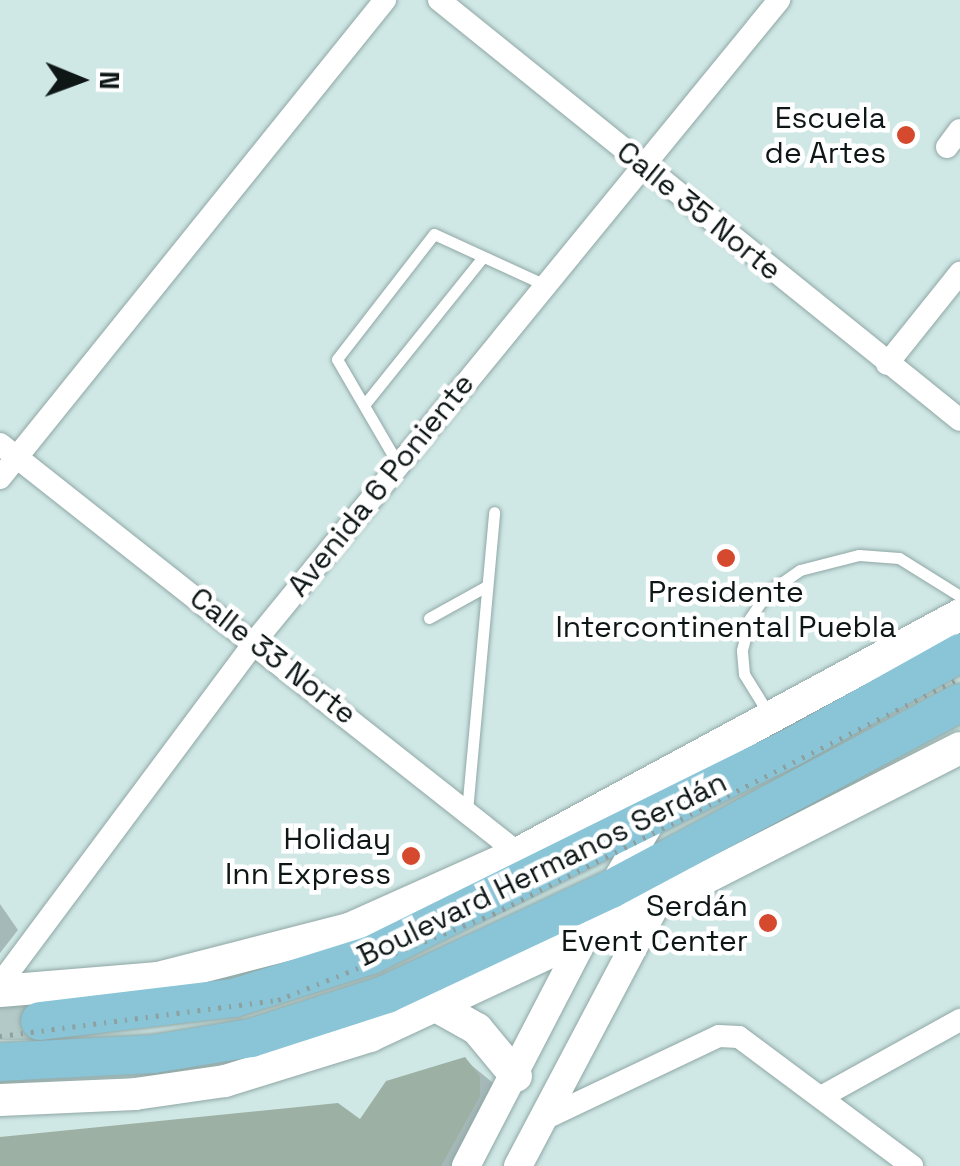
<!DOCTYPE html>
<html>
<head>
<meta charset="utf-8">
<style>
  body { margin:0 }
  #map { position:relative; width:960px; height:1166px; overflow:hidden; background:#cfe8e6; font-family:"Space Grotesk",sans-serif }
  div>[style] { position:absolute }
  .shadow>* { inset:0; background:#0003 }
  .building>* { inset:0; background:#9db0a4 }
  .primary-tunnel>* { height:38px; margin-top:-19px; transform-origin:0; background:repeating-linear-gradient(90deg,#b2c9c7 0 38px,transparent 0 57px) }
  .roads { filter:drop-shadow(0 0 2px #90a7a5) drop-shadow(0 0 2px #90a7a5) }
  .service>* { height:11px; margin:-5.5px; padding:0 5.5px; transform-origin:5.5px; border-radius:5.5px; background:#fff }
  .minor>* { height:22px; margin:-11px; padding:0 11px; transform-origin:11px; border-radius:11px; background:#fff }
  .tertiary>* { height:28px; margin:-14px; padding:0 14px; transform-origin:14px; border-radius:14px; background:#fff }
  .secondary>* { height:32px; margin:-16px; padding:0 16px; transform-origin:16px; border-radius:16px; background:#fff }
  .primary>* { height:38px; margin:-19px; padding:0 19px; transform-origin:19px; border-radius:19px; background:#89c4d7 }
  .path-bridge>* { height:5px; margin-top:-2.5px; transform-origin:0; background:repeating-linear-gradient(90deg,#8da09f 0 2.5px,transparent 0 10.5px) }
  .dots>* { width:28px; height:28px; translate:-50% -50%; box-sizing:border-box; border:5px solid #fff; border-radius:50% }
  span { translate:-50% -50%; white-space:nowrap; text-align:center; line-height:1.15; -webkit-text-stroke:9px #fff; paint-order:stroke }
  .poi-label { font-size:30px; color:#0e1716 }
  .right { translate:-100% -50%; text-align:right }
  .street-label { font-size:30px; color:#0e1716 }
  .north { position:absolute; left:30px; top:30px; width:100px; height:100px; -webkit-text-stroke:8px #fff; paint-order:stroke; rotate:91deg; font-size:28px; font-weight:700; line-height:40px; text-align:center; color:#0e1716 }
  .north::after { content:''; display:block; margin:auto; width:35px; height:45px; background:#0e1716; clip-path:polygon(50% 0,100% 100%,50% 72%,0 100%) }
</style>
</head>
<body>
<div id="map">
  <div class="shadow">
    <i style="clip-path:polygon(0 904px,18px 930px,0 953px)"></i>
    <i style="clip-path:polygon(465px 1060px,503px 1091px,471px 1166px,0 1166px,0 1140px,362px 1120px)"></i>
  </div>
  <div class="building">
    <i style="clip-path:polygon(465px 1057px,480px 1076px,480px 1096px,441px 1166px,0 1166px,0 1137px,338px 1103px,360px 1119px,386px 1081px)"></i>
  </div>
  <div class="primary-tunnel">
    <i style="left:0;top:1021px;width:40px"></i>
  </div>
  <div class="roads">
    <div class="service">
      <i style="left:364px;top:405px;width:190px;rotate:-51.2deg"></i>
      <i style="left:398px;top:464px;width:121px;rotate:-120.2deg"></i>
      <i style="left:337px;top:359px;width:158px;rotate:-52.2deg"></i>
      <i style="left:434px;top:234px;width:120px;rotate:24.6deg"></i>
      <i style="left:429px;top:618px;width:64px;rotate:-29deg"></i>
      <i style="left:770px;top:716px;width:49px;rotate:-121.8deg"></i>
      <i style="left:744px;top:674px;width:24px;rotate:-95deg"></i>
      <i style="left:742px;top:650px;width:33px;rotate:-76deg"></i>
      <i style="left:750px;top:618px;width:30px;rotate:-56deg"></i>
      <i style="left:767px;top:593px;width:40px;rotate:-34.9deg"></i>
      <i style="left:800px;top:570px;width:61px;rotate:-14.3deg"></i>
      <i style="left:859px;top:555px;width:40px;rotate:4.3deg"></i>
      <i style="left:899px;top:558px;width:72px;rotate:31.9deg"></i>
      <i style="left:467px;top:811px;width:300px;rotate:-84.8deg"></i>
    </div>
    <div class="minor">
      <i style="left:439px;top:0;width:669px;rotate:38.87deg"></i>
      <i style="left:947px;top:147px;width:21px;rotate:-53deg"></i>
      <i style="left:887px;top:364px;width:117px;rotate:-51.3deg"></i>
      <i style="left:0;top:444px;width:673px;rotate:38.3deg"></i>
      <i style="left:0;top:478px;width:614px;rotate:-51.15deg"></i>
      <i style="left:0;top:984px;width:429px;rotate:-53.3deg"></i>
      <i style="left:256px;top:640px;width:827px;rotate:-50.74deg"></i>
      <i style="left:821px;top:1097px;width:159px;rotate:-29deg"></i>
      <i style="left:546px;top:1118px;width:191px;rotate:-25.4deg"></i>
      <i style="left:719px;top:1036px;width:20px;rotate:3deg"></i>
      <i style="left:739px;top:1037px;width:216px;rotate:36.7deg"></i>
    </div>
    <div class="tertiary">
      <i style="left:612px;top:888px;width:83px;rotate:-59.7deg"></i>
      <i style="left:466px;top:1166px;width:271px;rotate:-62.6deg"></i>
      <i style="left:518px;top:1166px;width:309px;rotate:-62.2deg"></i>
    </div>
    <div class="secondary">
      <i style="left:0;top:991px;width:159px;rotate:-4.7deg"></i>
      <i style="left:158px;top:978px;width:197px;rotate:-14.4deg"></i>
      <i style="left:349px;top:929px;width:186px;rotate:-24.1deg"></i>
      <i style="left:519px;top:853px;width:501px;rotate:-28.35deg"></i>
      <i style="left:438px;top:1007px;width:45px;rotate:29.4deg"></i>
      <i style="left:477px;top:1029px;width:61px;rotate:50.3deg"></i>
      <i style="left:0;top:1100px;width:135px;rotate:-2.5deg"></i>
      <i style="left:135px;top:1094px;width:91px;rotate:-8.2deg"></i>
      <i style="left:225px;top:1081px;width:152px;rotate:-17.2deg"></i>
      <i style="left:370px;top:1036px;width:318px;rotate:-25deg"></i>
      <i style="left:658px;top:902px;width:339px;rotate:-27deg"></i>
    </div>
    <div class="primary">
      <i style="left:40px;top:1021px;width:195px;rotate:-6.8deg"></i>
      <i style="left:234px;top:998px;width:144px;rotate:-17.4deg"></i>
      <i style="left:371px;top:955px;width:470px;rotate:-26.3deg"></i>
      <i style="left:792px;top:747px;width:193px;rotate:-29.2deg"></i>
      <i style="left:0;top:1062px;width:153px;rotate:-3deg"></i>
      <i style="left:153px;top:1054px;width:99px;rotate:-9.3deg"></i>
      <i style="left:251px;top:1038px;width:143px;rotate:-17.9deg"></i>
      <i style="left:387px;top:994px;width:247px;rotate:-25.1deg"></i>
      <i style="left:611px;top:889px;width:395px;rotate:-28.1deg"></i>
    </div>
  </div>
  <div class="path-bridge">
    <i style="left:0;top:1036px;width:280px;rotate:-7.4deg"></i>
    <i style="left:278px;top:1000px;width:232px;rotate:-21.8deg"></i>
    <i style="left:493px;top:914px;width:523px;rotate:-26.81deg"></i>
  </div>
  <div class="dots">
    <i style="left:906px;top:135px;background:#d54a2e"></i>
    <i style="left:726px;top:558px;background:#d54a2e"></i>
    <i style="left:411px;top:856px;background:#d54a2e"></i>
    <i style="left:768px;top:923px;background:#d54a2e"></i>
  </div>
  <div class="poi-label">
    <span class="right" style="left:886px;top:135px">Escuela<br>de Artes</span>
    <span style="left:726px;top:609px">Presidente<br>Intercontinental Puebla</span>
    <span class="right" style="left:391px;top:856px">Holiday<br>Inn Express</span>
    <span class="right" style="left:748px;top:923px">Serdán<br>Event Center</span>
  </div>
  <div class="street-label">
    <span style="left:699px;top:211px;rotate:39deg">Calle 35 Norte</span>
    <span style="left:381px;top:485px;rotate:-51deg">Avenida 6 Poniente</span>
    <span style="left:273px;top:656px;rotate:38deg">Calle 33 Norte</span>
    <span style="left:542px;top:869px;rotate:-26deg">Boulevard Hermanos Serdán</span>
  </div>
  <div class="north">N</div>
</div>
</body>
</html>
